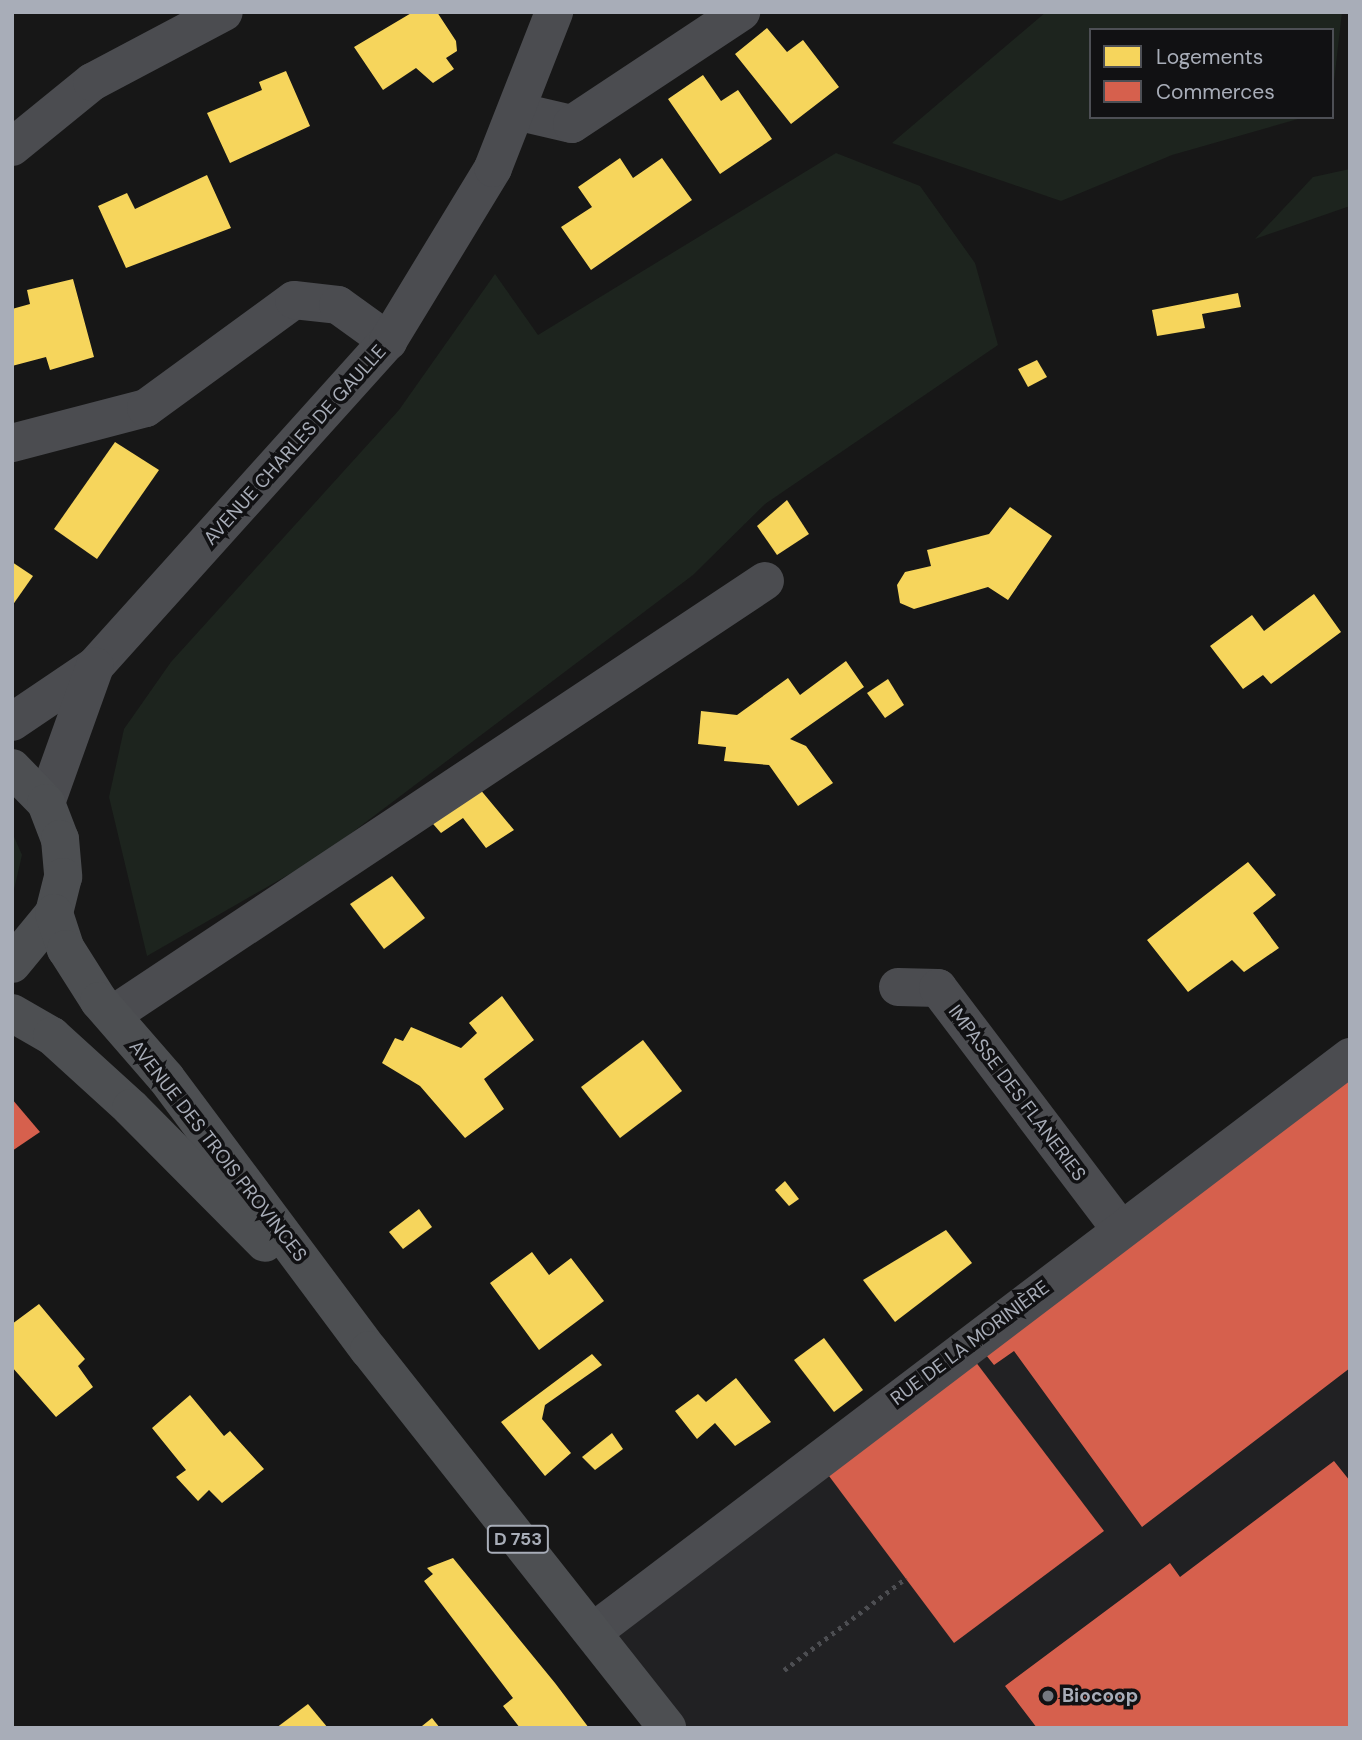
<!DOCTYPE html>
<html>
<head>
<meta charset="utf-8">
<style>
  body { margin:0 }
  #map { position:relative; width:1362px; height:1740px; overflow:hidden; background:#171717; font-family:"DM Sans",sans-serif }
  div>[style] { position:absolute }
  .built>* { inset:0; background:#212123 }
  .green>* { inset:0; background:#1d241e }
  .homes>* { inset:0; background:#f6d55c }
  .shops>* { inset:0; background:#d6604d }
  .path>* { height:4.5px; margin-top:-2.25px; transform-origin:0; background:repeating-linear-gradient(90deg,#4d4e52 0 3.5px,transparent 0 8.5px) }
  .minor>* { height:38px; margin:-19px; padding:0 19px; transform-origin:19px; border-radius:19px; background:#4b4c50 }
  .major>* { height:38px; margin:-19px; padding:0 19px; transform-origin:19px; border-radius:19px; background:#4d4f52 }
  .dots>* { width:19px; height:19px; translate:-50% -50%; box-sizing:border-box; border:4px solid #111113; border-radius:50% }
  span { translate:-50% -50%; white-space:nowrap; text-align:center; line-height:1.15; -webkit-text-stroke:7px #111113; paint-order:stroke }
  .shield-label span { padding:2px 5px; background:#111113; border:2px solid; border-radius:5px; -webkit-text-stroke-width:0 }
  .shield-label { font-size:18px; color:#a8adb8; font-weight:700 }
  .street-label { font-size:19px; color:#a8adb8 }
  .poi-label { font-size:19px; color:#a8adb8; font-weight:700 }
  .left { translate:0 -50%; text-align:left }
  .frame { position:absolute; inset:0; border:14px solid #a8adb8; pointer-events:none }
  .legend { position:absolute; left:1089px; top:28px; width:245px; height:91px; box-sizing:border-box; background:#111113; border:2px solid #4d4f55; margin:0; padding:9px 12px; list-style:none; font-size:21px; color:#a8adb8 }
  .legend li { display:flex; align-items:center; gap:14px; height:35px }
  .legend b { width:35px; border:2px solid #4d4f55 }
</style>
</head>
<body>
<div id="map">
  <div class="built">
    <i style="clip-path:polygon(1350px 1067px,1350px 1728px,655px 1728px,571px 1623px)"></i>
  </div>
  <div class="green">
    <i style="clip-path:polygon(1046px 12px,1342px 12px,1332px 99px,1332px 30px,1091px 30px,1091px 117px,1305px 117px,1172px 155px,1061px 201px,892px 143px)"></i>
    <i style="clip-path:polygon(836px 153px,920px 186px,975px 263px,998px 345px,765px 504px,693px 575px,321px 856px,147px 956px,109px 797px,124px 729px,171px 662px,399px 410px,495px 274px,538px 335px)"></i>
    <i style="clip-path:polygon(1350px 169px,1350px 206px,1255px 239px,1313px 177px)"></i>
    <i style="clip-path:polygon(12px 832px,22px 855px,12px 898px)"></i>
  </div>
  <div class="homes">
    <i style="clip-path:polygon(413px 12px,437px 12px,456px 41px,457px 51px,446px 58px,454px 69px,433px 83px,416px 68px,383px 90px,354px 47px)"></i>
    <i style="clip-path:polygon(767px 28px,787px 52px,803px 40px,839px 87px,791px 124px,735px 54px)"></i>
    <i style="clip-path:polygon(286px 71px,310px 126px,230px 163px,207px 113px,262px 90px,259px 82px)"></i>
    <i style="clip-path:polygon(703px 75px,721px 101px,738px 90px,772px 139px,720px 174px,668px 99px)"></i>
    <i style="clip-path:polygon(620px 158px,633px 178px,662px 158px,692px 200px,591px 270px,561px 227px,592px 207px,578px 187px)"></i>
    <i style="clip-path:polygon(207px 175px,231px 228px,126px 268px,98px 206px,127px 193px,135px 209px)"></i>
    <i style="clip-path:polygon(73px 279px,94px 357px,50px 370px,46px 357px,12px 366px,12px 309px,30px 304px,27px 290px)"></i>
    <i style="clip-path:polygon(1238px 293px,1241px 307px,1202px 314px,1205px 328px,1157px 336px,1152px 310px)"></i>
    <i style="clip-path:polygon(1037px 360px,1047px 377px,1028px 387px,1018px 369px)"></i>
    <i style="clip-path:polygon(115px 442px,159px 470px,97px 559px,54px 529px)"></i>
    <i style="clip-path:polygon(787px 500px,809px 534px,777px 555px,757px 526px)"></i>
    <i style="clip-path:polygon(1010px 507px,1052px 536px,1008px 600px,988px 587px,914px 609px,900px 603px,897px 585px,905px 572px,931px 566px,927px 550px,989px 534px)"></i>
    <i style="clip-path:polygon(12px 562px,33px 576px,12px 606px)"></i>
    <i style="clip-path:polygon(1314px 594px,1341px 632px,1271px 684px,1263px 675px,1243px 689px,1210px 646px,1252px 615px,1264px 631px)"></i>
    <i style="clip-path:polygon(846px 661px,864px 687px,790px 739px,806px 746px,833px 783px,798px 806px,769px 765px,724px 761px,726px 747px,698px 744px,701px 711px,737px 715px,788px 678px,800px 695px)"></i>
    <i style="clip-path:polygon(888px 679px,904px 705px,885px 718px,867px 693px)"></i>
    <i style="clip-path:polygon(474px 782px,514px 830px,486px 848px,463px 818px,441px 833px,427px 817px)"></i>
    <i style="clip-path:polygon(1248px 862px,1276px 895px,1253px 913px,1279px 948px,1244px 972px,1232px 960px,1188px 992px,1147px 940px)"></i>
    <i style="clip-path:polygon(392px 876px,425px 918px,384px 949px,350px 904px)"></i>
    <i style="clip-path:polygon(502px 996px,534px 1040px,484px 1079px,504px 1109px,465px 1138px,420px 1086px,382px 1063px,395px 1038px,403px 1041px,411px 1027px,461px 1048px,477px 1033px,469px 1023px)"></i>
    <i style="clip-path:polygon(643px 1040px,682px 1091px,620px 1138px,581px 1087px)"></i>
    <i style="clip-path:polygon(785px 1181px,799px 1199px,789px 1206px,775px 1190px)"></i>
    <i style="clip-path:polygon(419px 1209px,432px 1227px,403px 1249px,389px 1232px)"></i>
    <i style="clip-path:polygon(946px 1230px,972px 1263px,895px 1322px,863px 1280px)"></i>
    <i style="clip-path:polygon(532px 1252px,549px 1275px,571px 1258px,604px 1301px,539px 1350px,490px 1283px)"></i>
    <i style="clip-path:polygon(39px 1304px,85px 1359px,78px 1366px,93px 1387px,56px 1417px,12px 1367px,12px 1324px)"></i>
    <i style="clip-path:polygon(824px 1338px,863px 1390px,834px 1412px,794px 1360px)"></i>
    <i style="clip-path:polygon(592px 1354px,602px 1365px,545px 1405px,542px 1419px,571px 1453px,545px 1476px,501px 1422px)"></i>
    <i style="clip-path:polygon(736px 1378px,771px 1422px,735px 1446px,715px 1423px,697px 1439px,675px 1411px,698px 1394px,706px 1402px)"></i>
    <i style="clip-path:polygon(190px 1395px,224px 1436px,230px 1431px,264px 1469px,222px 1503px,209px 1490px,198px 1501px,176px 1477px,186px 1470px,152px 1428px)"></i>
    <i style="clip-path:polygon(612px 1433px,623px 1449px,595px 1470px,582px 1457px)"></i>
    <i style="clip-path:polygon(453px 1558px,555px 1683px,589px 1728px,520px 1728px,503px 1706px,513px 1698px,424px 1581px,433px 1574px,427px 1568px)"></i>
    <i style="clip-path:polygon(308px 1704px,328px 1728px,276px 1728px)"></i>
    <i style="clip-path:polygon(432px 1718px,440px 1728px,423px 1728px,422px 1726px)"></i>
  </div>
  <div class="shops">
    <i style="clip-path:polygon(1350px 1075px,1350px 1368px,1142px 1527px,1014px 1351px,994px 1365px,986px 1355px)"></i>
    <i style="clip-path:polygon(12px 1099px,40px 1132px,12px 1151px)"></i>
    <i style="clip-path:polygon(975px 1361px,1104px 1531px,954px 1643px,826px 1472px)"></i>
    <i style="clip-path:polygon(1334px 1461px,1350px 1481px,1350px 1728px,1037px 1728px,1005px 1686px,1170px 1563px,1180px 1577px)"></i>
  </div>
  <div class="path">
    <i style="left:784px;top:1670px;width:153px;rotate:-37deg"></i>
  </div>
  <div class="minor">
    <i style="left:520px;top:112px;width:53px;rotate:13deg"></i>
    <i style="left:572px;top:124px;width:203px;rotate:-33.5deg"></i>
    <i style="left:12px;top:147px;width:103px;rotate:-39.1deg"></i>
    <i style="left:92px;top:82px;width:149px;rotate:-27.9deg"></i>
    <i style="left:12px;top:443px;width:138px;rotate:-14.6deg"></i>
    <i style="left:146px;top:408px;width:183px;rotate:-36.1deg"></i>
    <i style="left:294px;top:300px;width:44px;rotate:6.5deg"></i>
    <i style="left:338px;top:305px;width:62px;rotate:35.8deg"></i>
    <i style="left:12px;top:722px;width:100px;rotate:-34deg"></i>
    <i style="left:95px;top:666px;width:438px;rotate:-48deg"></i>
    <i style="left:388px;top:341px;width:202px;rotate:-58.7deg"></i>
    <i style="left:493px;top:168px;width:168px;rotate:-68.6deg"></i>
    <i style="left:46px;top:803px;width:145px;rotate:-70.3deg"></i>
    <i style="left:898px;top:987px;width:40px;rotate:1.4deg"></i>
    <i style="left:938px;top:988px;width:302px;rotate:52.9deg"></i>
    <i style="left:112px;top:1015px;width:784px;rotate:-33.61deg"></i>
    <i style="left:593px;top:1632px;width:951px;rotate:-37.22deg"></i>
  </div>
  <div class="major">
    <i style="left:12px;top:768px;width:49px;rotate:45.8deg"></i>
    <i style="left:46px;top:803px;width:39px;rotate:69deg"></i>
    <i style="left:60px;top:839px;width:38px;rotate:85deg"></i>
    <i style="left:63px;top:877px;width:37px;rotate:104deg"></i>
    <i style="left:54px;top:913px;width:66px;rotate:129.5deg"></i>
    <i style="left:54px;top:913px;width:38px;rotate:72deg"></i>
    <i style="left:66px;top:949px;width:62px;rotate:57.6deg"></i>
    <i style="left:99px;top:1001px;width:102px;rotate:49deg"></i>
    <i style="left:166px;top:1078px;width:339px;rotate:53.3deg"></i>
    <i style="left:369px;top:1350px;width:481px;rotate:51.7deg"></i>
    <i style="left:12px;top:1013px;width:46px;rotate:29.9deg"></i>
    <i style="left:52px;top:1036px;width:107px;rotate:42.3deg"></i>
    <i style="left:131px;top:1108px;width:190px;rotate:45.2deg"></i>
  </div>
  <div class="dots">
    <i style="left:1048px;top:1696px;background:#757880"></i>
  </div>
  <div class="shield-label">
    <span style="left:518px;top:1539px">D 753</span>
  </div>
  <div class="street-label">
    <span style="left:295px;top:445px;rotate:-48deg">AVENUE CHARLES DE GAULLE</span>
    <span style="left:1017px;top:1093px;rotate:53deg">IMPASSE DES FLANERIES</span>
    <span style="left:218px;top:1151px;rotate:52deg">AVENUE DES TROIS PROVINCES</span>
    <span style="left:970px;top:1343px;rotate:-37deg">RUE DE LA MORINIÈRE</span>
  </div>
  <div class="poi-label">
    <span class="left" style="left:1062px;top:1696px">Biocoop</span>
  </div>
  <div class="frame"></div>
  <ul class="legend">
  <li><b style="height:19px;background:#f6d55c"></b>Logements</li>
  <li><b style="height:19px;background:#d6604d"></b>Commerces</li>
  </ul>
</div>
</body>
</html>
